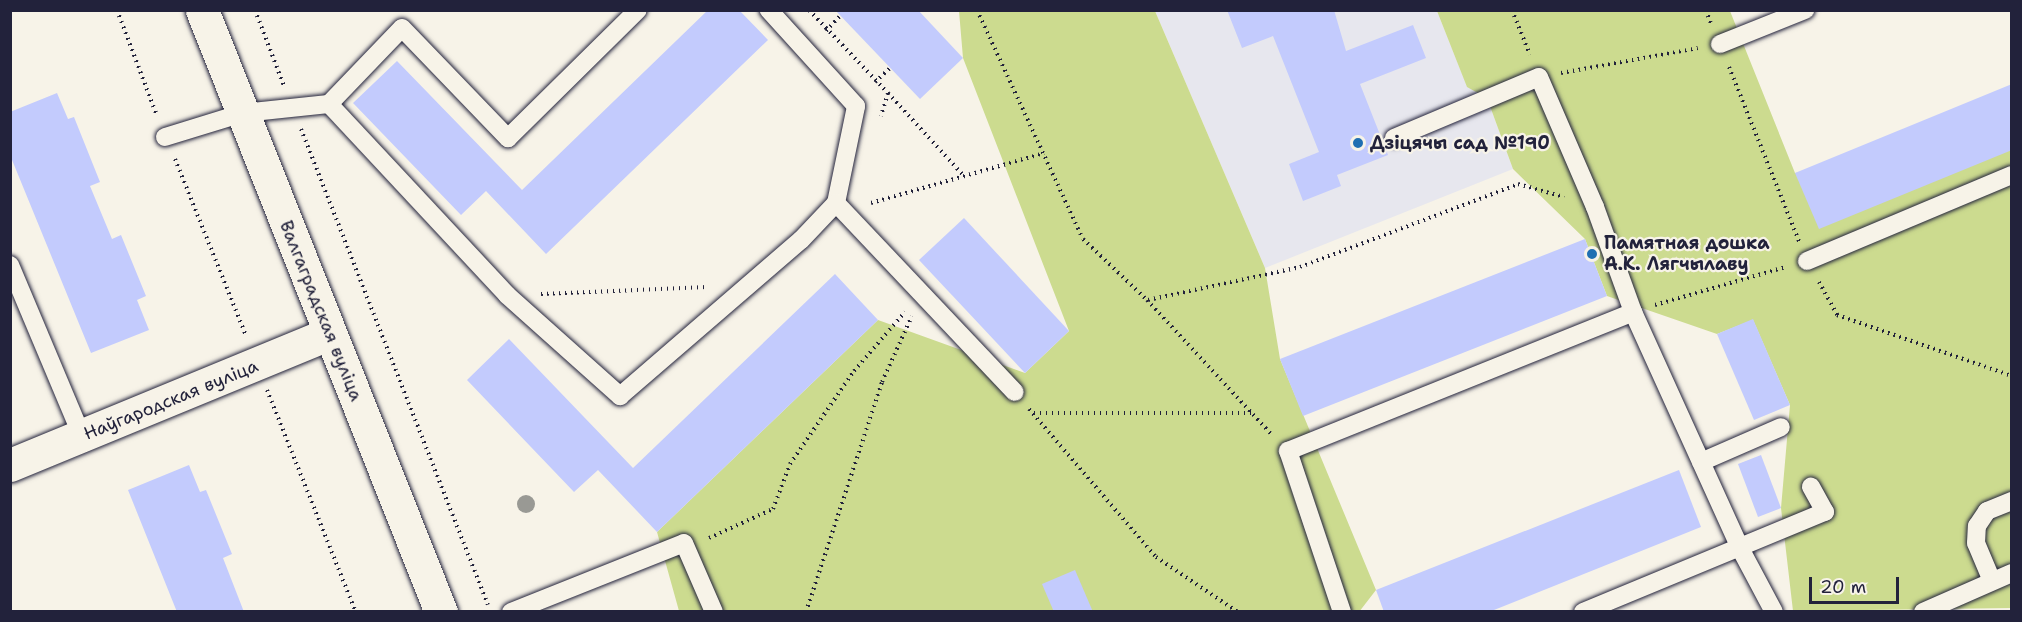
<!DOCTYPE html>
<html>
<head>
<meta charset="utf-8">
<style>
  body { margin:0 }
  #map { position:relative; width:2022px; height:622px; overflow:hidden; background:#f7f3e8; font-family:"Shantell Sans",sans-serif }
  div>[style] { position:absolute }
  .built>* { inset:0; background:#e7e7ee }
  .green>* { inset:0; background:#ccdb8f }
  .building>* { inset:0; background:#c3cbfd }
  .path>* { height:4px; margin-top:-2px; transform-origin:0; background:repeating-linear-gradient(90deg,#22223b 0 1.5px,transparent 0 6px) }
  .roads { filter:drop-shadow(0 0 2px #22223b) drop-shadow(0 0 2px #22223b) }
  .lane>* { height:18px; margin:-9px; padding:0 9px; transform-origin:9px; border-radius:9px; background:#f7f3e8 }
  .street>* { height:33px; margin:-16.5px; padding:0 16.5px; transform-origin:16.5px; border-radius:16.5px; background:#f7f3e8 }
  .secondary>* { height:33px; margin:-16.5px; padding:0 16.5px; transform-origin:16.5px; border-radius:16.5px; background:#f7f3e8 }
  .trees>* { width:18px; height:18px; margin:-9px; border-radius:50%; background:#999994 }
  .dots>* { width:16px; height:16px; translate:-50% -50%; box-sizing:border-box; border:3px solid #f7f3e8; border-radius:50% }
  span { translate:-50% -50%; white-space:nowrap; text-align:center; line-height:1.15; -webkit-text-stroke:4.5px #f7f3e8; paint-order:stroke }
  .poi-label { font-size:18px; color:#22223b; font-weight:700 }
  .left { translate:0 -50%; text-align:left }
  .street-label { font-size:18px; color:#22223b }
  .frame { position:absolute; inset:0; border:12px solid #22223b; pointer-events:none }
  .scale { position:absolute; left:1809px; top:577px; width:90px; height:27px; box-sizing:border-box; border:3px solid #22223b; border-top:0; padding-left:8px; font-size:18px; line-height:21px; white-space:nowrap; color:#22223b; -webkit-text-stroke:4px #f7f3e8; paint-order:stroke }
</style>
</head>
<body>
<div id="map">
  <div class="built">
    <i style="clip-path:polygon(1155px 11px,1437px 11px,1467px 86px,1487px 98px,1513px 169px,1265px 268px)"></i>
  </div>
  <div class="green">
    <i style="clip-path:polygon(959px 11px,1155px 11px,1265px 268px,1280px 359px,1376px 590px,1359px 612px,679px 611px,657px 532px,878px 320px,1025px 373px,1069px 331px,963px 58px)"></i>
    <i style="clip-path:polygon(1437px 11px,1730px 11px,1795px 173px,2011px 150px,2011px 608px,1793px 611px,1781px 508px,1790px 405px,1753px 320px,1717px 334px,1607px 296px,1585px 239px,1513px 169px,1487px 98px,1467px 87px)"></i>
  </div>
  <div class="building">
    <i style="clip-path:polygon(708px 10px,739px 10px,768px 40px,546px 254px,486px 191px,461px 215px,353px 103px,397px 61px,522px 190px)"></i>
    <i style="clip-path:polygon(835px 10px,918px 10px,963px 58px,920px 99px)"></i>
    <i style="clip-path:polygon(1227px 10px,1334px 10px,1346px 51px,1413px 25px,1426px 58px,1360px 84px,1388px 155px,1337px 175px,1341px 186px,1303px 201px,1289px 164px,1319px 152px,1273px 36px,1242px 48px)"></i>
    <i style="clip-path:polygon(2012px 84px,2012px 150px,1819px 229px,1795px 173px)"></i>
    <i style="clip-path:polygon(57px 93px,68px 119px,74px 117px,100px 182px,90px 186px,112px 239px,121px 235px,146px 296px,137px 300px,149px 330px,91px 353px,10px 155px,10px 112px)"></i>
    <i style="clip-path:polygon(964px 218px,1069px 331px,1025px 373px,919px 260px)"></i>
    <i style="clip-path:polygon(1585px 239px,1607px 296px,1303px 416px,1280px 359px)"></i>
    <i style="clip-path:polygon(835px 274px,878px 320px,657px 532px,598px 470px,574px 492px,467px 380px,509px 339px,633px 468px)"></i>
    <i style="clip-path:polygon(1753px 319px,1790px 405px,1754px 420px,1717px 334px)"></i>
    <i style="clip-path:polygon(1761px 455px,1781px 508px,1758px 517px,1738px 464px)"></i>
    <i style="clip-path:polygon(189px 465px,200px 492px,206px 490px,232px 554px,223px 558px,244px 612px,177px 612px,128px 490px)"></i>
    <i style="clip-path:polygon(1679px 470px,1701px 527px,1489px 612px,1384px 612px,1376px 590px)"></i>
    <i style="clip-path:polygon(1075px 570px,1093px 612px,1054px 612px,1042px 584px)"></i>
  </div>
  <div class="path">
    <i style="left:117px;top:10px;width:113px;rotate:69.3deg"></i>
    <i style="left:255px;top:10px;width:81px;rotate:69.1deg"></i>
    <i style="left:809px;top:10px;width:115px;rotate:46.4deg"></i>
    <i style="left:888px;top:93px;width:24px;rotate:107deg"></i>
    <i style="left:977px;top:10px;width:252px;rotate:65.2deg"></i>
    <i style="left:1083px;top:239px;width:88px;rotate:43.6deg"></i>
    <i style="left:1147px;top:300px;width:184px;rotate:47.2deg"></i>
    <i style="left:1512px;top:10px;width:48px;rotate:68.2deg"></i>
    <i style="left:1706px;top:10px;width:15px;rotate:70deg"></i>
    <i style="left:826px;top:31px;width:21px;rotate:-47deg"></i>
    <i style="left:1729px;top:67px;width:188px;rotate:68.1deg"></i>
    <i style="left:1561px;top:73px;width:139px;rotate:-10.3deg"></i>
    <i style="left:875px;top:82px;width:21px;rotate:-43deg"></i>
    <i style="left:888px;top:93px;width:113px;rotate:47.5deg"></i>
    <i style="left:301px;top:129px;width:511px;rotate:68.55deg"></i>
    <i style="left:175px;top:159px;width:191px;rotate:68.1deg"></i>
    <i style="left:871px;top:203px;width:180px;rotate:-16.1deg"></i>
    <i style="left:1819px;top:282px;width:38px;rotate:61deg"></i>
    <i style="left:1837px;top:315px;width:185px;rotate:19.2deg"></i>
    <i style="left:541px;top:294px;width:166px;rotate:-2.4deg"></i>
    <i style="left:1148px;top:300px;width:156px;rotate:-12.2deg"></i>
    <i style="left:1300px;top:267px;width:233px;rotate:-20.8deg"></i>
    <i style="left:1518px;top:184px;width:48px;rotate:15.8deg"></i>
    <i style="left:1655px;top:305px;width:136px;rotate:-16.2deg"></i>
    <i style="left:267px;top:390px;width:239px;rotate:68.2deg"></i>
    <i style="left:1029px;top:409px;width:195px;rotate:49.4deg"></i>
    <i style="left:1156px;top:557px;width:99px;rotate:33.9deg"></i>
    <i style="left:1034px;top:413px;width:217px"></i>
    <i style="left:709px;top:538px;width:70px;rotate:-24.4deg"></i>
    <i style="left:773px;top:509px;width:48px;rotate:-69.3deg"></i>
    <i style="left:790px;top:464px;width:113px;rotate:-55.5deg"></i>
    <i style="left:854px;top:371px;width:78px;rotate:-49.2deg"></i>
    <i style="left:806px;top:612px;width:242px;rotate:-71.7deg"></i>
    <i style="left:882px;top:382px;width:72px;rotate:-65.6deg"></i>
  </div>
  <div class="roads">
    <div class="lane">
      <i style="left:1720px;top:44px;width:92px;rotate:-21.8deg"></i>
      <i style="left:329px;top:104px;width:261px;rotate:47deg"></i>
      <i style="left:507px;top:295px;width:152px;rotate:41.8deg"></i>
      <i style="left:620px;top:396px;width:239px;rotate:-40.8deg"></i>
      <i style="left:801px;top:240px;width:51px;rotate:-46.6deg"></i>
      <i style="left:836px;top:203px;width:99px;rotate:-78.3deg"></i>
      <i style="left:856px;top:106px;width:130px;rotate:-132.2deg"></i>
      <i style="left:165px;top:137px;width:82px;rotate:-17.1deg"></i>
      <i style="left:243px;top:113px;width:86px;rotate:-6deg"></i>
      <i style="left:329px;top:104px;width:105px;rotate:-46.2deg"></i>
      <i style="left:402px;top:28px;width:153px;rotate:46.1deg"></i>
      <i style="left:508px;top:138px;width:182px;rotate:-44.6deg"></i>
      <i style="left:1394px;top:138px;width:157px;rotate:-22.8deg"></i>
      <i style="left:1539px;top:77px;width:142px;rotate:66.7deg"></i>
      <i style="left:1595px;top:207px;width:112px;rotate:70.1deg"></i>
      <i style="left:1633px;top:312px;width:261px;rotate:65.6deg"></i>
      <i style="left:1741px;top:550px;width:70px;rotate:62deg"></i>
      <i style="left:836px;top:203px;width:260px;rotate:46.6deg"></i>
      <i style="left:1807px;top:261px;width:222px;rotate:-22.8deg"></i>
      <i style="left:10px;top:265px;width:186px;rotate:67.2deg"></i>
      <i style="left:1701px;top:462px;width:87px;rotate:-23.6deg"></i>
      <i style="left:1992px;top:581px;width:41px;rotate:-112.8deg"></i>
      <i style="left:1976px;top:543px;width:17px;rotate:-87deg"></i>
      <i style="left:1977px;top:526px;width:18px;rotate:-56deg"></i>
      <i style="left:1987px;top:511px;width:27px;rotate:-22deg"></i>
      <i style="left:511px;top:612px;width:186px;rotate:-21.7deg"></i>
      <i style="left:684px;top:543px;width:75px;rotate:66.5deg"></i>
      <i style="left:1342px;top:612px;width:170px;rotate:-108.5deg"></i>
      <i style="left:1288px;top:451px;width:372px;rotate:-21.9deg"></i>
      <i style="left:1583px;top:612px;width:262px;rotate:-22.5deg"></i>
      <i style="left:1825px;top:512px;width:29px;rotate:-119deg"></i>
      <i style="left:1923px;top:612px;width:97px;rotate:-23.7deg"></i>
    </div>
    <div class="street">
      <i style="left:10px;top:465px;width:346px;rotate:-22.4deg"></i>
    </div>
    <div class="secondary">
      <i style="left:202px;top:10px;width:648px;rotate:68.35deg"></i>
    </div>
  </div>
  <div class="trees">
    <i style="left:526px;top:504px"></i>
  </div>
  <div class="dots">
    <i style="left:1358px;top:143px;background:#1f6fb2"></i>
    <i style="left:1592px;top:254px;background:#1f6fb2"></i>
  </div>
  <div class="poi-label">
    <span class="left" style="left:1370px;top:143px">Дзіцячы сад №190</span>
    <span class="left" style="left:1604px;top:254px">Памятная дошка<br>А.К. Лягчылаву</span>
  </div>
  <div class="street-label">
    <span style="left:321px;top:311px;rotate:68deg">Валгаградская вуліца</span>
    <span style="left:171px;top:400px;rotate:-22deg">Наўгародская вуліца</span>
  </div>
  <div class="frame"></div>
  <div class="scale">20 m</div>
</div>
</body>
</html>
